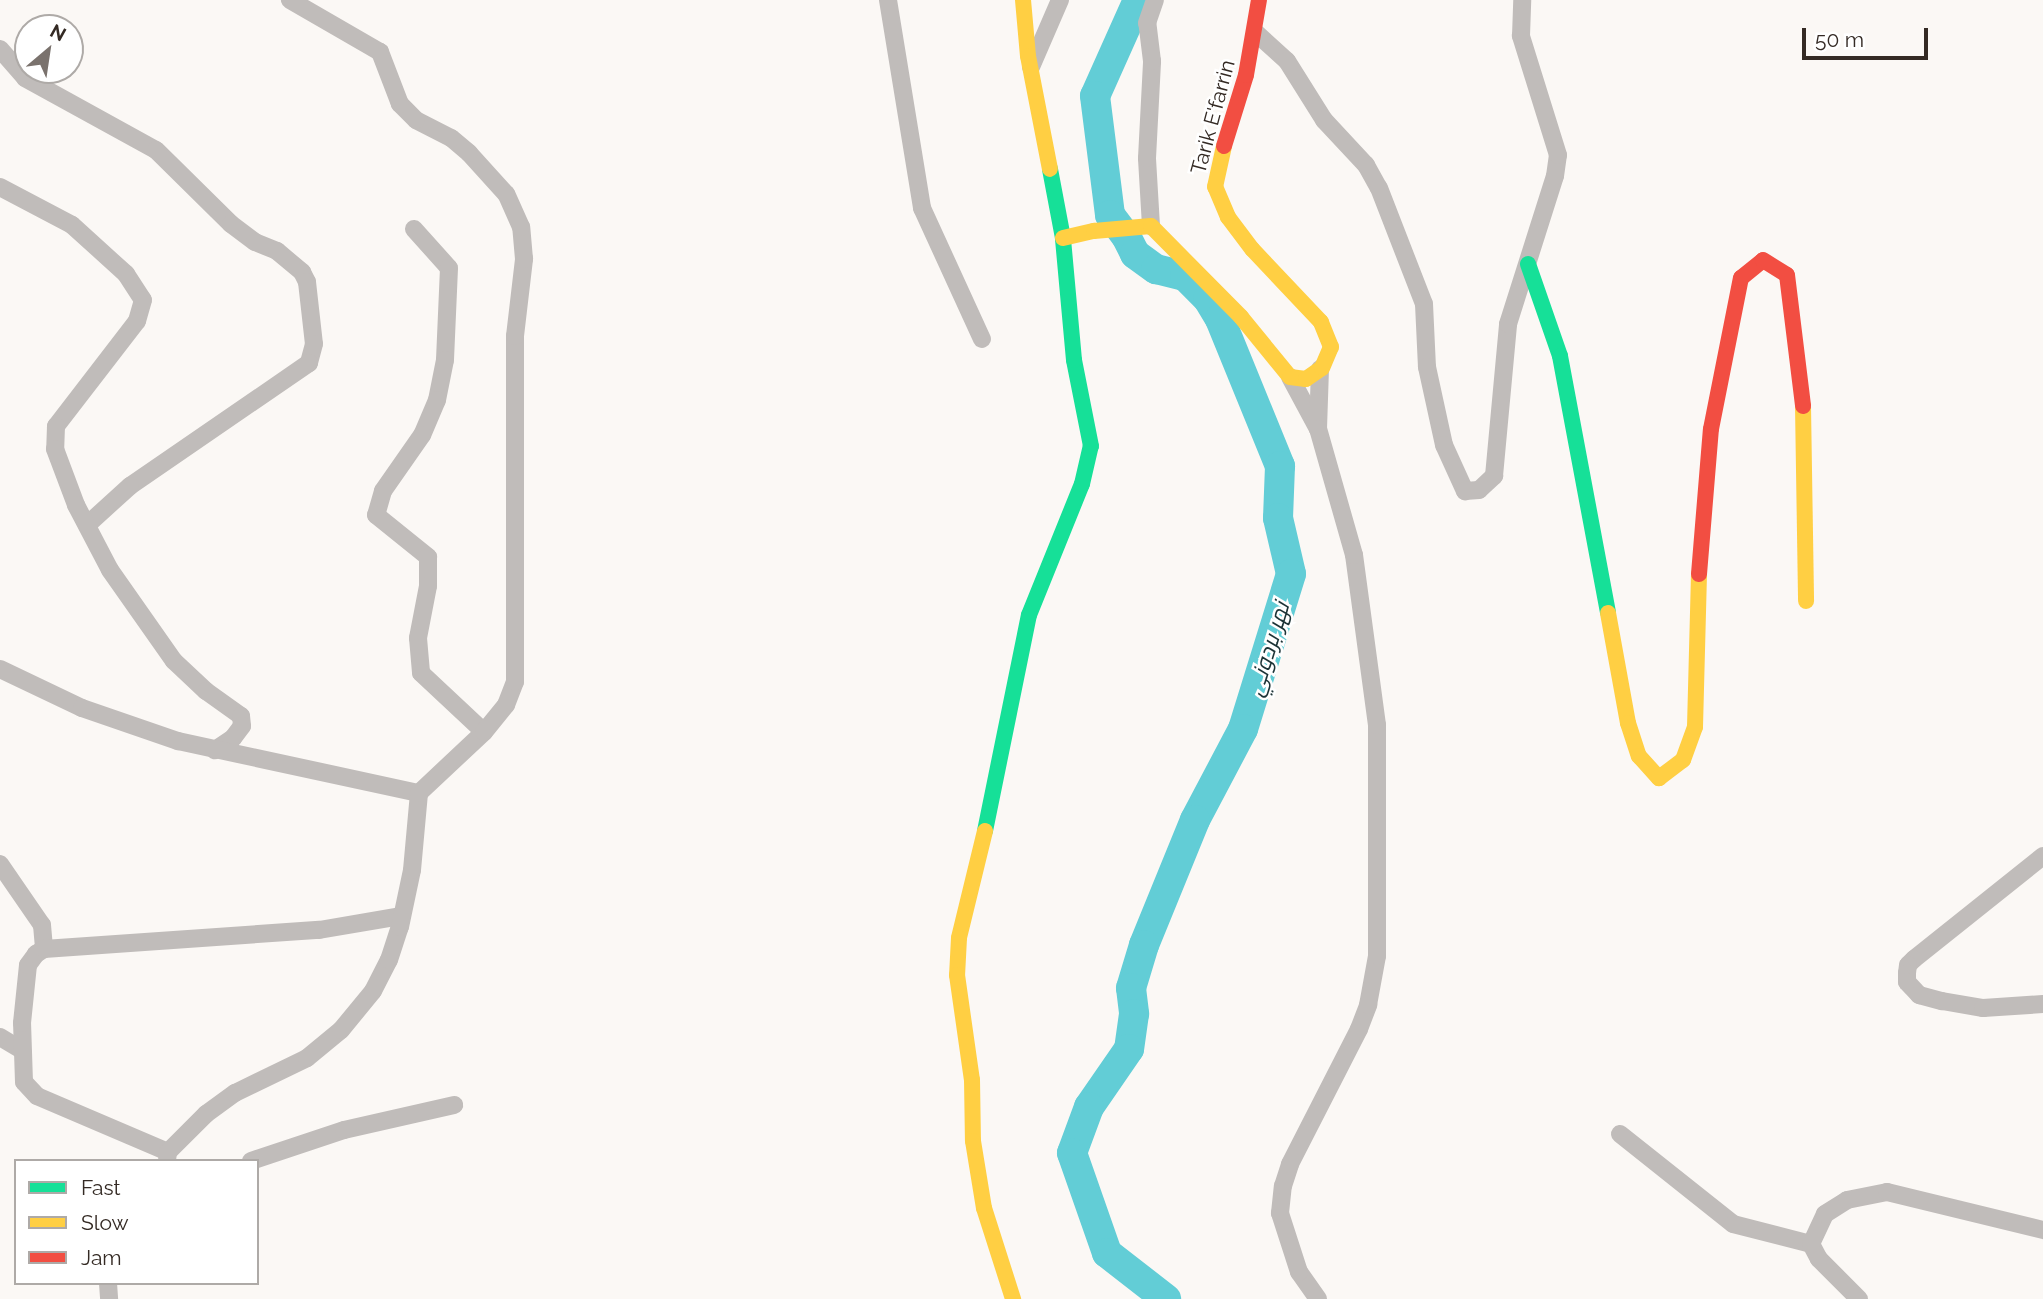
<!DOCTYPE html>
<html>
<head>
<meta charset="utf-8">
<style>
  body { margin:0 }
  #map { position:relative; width:2043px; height:1299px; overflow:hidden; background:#fbf8f5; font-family:Raleway,Cairo,sans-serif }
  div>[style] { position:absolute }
  .river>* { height:30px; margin:-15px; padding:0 15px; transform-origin:15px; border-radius:15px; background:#62cdd6 }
  .street>* { height:18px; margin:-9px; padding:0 9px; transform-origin:9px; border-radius:9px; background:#c0bcba }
  .fast>* { height:16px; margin:-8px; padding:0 8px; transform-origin:8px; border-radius:8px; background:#16e098 }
  .slow>* { height:16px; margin:-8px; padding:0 8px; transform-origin:8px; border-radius:8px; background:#ffcf43 }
  .jam>* { height:16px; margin:-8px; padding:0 8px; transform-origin:8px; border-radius:8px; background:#f24e42 }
  span { translate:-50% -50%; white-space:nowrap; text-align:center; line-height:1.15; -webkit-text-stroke:5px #fff; paint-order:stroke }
  .street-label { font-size:21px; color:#342a24 }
  .water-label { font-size:23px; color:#1c3336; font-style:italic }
  .legend { position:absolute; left:14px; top:1159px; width:245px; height:126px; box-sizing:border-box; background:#fff; border:2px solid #aeaaa7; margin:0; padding:9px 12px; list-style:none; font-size:21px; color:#342a24 }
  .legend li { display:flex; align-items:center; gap:14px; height:35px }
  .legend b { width:35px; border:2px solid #aeaaa7 }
  .north { position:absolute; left:14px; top:14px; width:70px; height:70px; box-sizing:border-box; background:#fff; border:2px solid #aeaaa7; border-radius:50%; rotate:29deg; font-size:19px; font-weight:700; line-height:28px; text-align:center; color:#342a24 }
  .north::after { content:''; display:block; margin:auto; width:24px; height:32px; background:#7a726d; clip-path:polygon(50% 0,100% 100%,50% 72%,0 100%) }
  .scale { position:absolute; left:1802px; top:28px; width:126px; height:32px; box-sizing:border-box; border:4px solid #342a24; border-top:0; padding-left:9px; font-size:21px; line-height:24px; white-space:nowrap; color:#342a24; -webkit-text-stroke:5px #fff; paint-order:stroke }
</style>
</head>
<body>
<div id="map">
  <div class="river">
    <i style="left:1138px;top:0;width:105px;rotate:114.1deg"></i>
    <i style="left:1095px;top:96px;width:120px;rotate:82.8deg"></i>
    <i style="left:1110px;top:215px;width:26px;rotate:53deg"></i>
    <i style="left:1126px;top:236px;width:20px;rotate:63deg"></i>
    <i style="left:1135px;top:254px;width:26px;rotate:36deg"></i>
    <i style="left:1156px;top:269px;width:30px;rotate:14deg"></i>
    <i style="left:1185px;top:276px;width:33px;rotate:45deg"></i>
    <i style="left:1208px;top:299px;width:23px;rotate:59deg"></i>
    <i style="left:1220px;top:319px;width:159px;rotate:67.8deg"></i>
    <i style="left:1280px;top:466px;width:52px;rotate:92.2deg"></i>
    <i style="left:1278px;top:518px;width:57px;rotate:76.9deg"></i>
    <i style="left:1291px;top:574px;width:162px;rotate:107.2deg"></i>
    <i style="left:1243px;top:729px;width:103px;rotate:117.8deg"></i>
    <i style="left:1195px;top:820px;width:135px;rotate:112.2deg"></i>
    <i style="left:1144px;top:945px;width:45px;rotate:106.8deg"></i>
    <i style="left:1131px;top:988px;width:26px;rotate:83deg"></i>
    <i style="left:1134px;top:1014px;width:35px;rotate:98deg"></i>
    <i style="left:1129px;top:1049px;width:70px;rotate:124.6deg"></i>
    <i style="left:1089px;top:1107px;width:49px;rotate:110.3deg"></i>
    <i style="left:1072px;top:1153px;width:106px;rotate:70.7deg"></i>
    <i style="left:1107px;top:1253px;width:75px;rotate:37.9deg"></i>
  </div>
  <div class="street">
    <i style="left:888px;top:0;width:211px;rotate:80.7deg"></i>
    <i style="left:922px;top:208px;width:144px;rotate:65.4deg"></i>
    <i style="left:1255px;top:32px;width:43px;rotate:42.2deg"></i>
    <i style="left:1287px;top:61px;width:70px;rotate:57.9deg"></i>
    <i style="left:1324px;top:120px;width:62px;rotate:47deg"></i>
    <i style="left:1366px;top:165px;width:26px;rotate:61deg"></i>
    <i style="left:1379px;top:188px;width:124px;rotate:68.8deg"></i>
    <i style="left:1424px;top:304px;width:63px;rotate:87.3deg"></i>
    <i style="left:1427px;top:367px;width:80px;rotate:77.7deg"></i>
    <i style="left:1444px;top:445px;width:51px;rotate:65.5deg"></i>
    <i style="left:1465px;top:491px;width:14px;rotate:-4deg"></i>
    <i style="left:1479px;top:490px;width:21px;rotate:-43deg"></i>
    <i style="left:1494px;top:476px;width:153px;rotate:-84.7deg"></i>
    <i style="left:1508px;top:324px;width:155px;rotate:-72.4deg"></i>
    <i style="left:1555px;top:176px;width:21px;rotate:-82deg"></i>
    <i style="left:1558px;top:155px;width:125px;rotate:-107.3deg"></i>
    <i style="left:1521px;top:36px;width:36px;rotate:-88deg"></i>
    <i style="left:0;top:49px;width:38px;rotate:49deg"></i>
    <i style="left:25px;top:78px;width:149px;rotate:28.8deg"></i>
    <i style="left:156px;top:150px;width:105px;rotate:44.6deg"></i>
    <i style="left:231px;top:224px;width:30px;rotate:37deg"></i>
    <i style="left:255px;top:242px;width:24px;rotate:22deg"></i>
    <i style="left:277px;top:251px;width:33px;rotate:40deg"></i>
    <i style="left:302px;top:272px;width:11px;rotate:63deg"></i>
    <i style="left:307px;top:282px;width:62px;rotate:83.6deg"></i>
    <i style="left:314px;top:344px;width:20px;rotate:105deg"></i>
    <i style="left:309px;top:363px;width:217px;rotate:145.5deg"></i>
    <i style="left:130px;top:486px;width:58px;rotate:137.8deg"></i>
    <i style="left:1031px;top:67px;width:73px;rotate:-66.6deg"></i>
    <i style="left:0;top:187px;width:81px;rotate:27.8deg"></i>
    <i style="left:72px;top:225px;width:73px;rotate:42.2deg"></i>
    <i style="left:126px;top:274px;width:31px;rotate:57deg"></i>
    <i style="left:143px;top:300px;width:22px;rotate:106deg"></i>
    <i style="left:137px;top:321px;width:133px;rotate:127.6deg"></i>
    <i style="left:56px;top:426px;width:23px;rotate:92deg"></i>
    <i style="left:55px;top:449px;width:60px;rotate:69.4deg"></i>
    <i style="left:76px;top:505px;width:73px;rotate:62.4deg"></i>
    <i style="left:110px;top:570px;width:111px;rotate:54.9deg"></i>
    <i style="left:174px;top:661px;width:44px;rotate:43.2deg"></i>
    <i style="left:206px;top:691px;width:43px;rotate:35.5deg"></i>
    <i style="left:241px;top:716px;width:10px;rotate:84deg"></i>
    <i style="left:242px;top:726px;width:15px;rotate:127deg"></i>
    <i style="left:233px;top:738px;width:22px;rotate:146deg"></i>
    <i style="left:1151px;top:226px;width:68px;rotate:-93.4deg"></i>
    <i style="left:1147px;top:158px;width:97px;rotate:-87deg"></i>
    <i style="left:1152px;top:61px;width:38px;rotate:-97deg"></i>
    <i style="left:1147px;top:23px;width:24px;rotate:-71deg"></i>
    <i style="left:414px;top:229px;width:52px;rotate:48.1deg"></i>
    <i style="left:449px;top:268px;width:92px;rotate:92.5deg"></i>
    <i style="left:445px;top:360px;width:41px;rotate:101.3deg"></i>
    <i style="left:437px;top:400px;width:38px;rotate:113deg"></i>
    <i style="left:422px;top:435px;width:68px;rotate:124.9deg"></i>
    <i style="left:383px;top:491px;width:25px;rotate:106deg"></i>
    <i style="left:376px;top:515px;width:67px;rotate:38.9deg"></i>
    <i style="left:428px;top:557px;width:29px;rotate:90deg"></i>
    <i style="left:428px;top:586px;width:53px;rotate:100.9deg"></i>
    <i style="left:418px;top:638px;width:35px;rotate:85deg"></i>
    <i style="left:421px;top:673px;width:86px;rotate:43.1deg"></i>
    <i style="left:1290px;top:377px;width:59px;rotate:61.7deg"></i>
    <i style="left:1318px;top:429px;width:60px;rotate:-88.1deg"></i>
    <i style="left:0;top:669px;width:91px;rotate:25.4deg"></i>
    <i style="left:82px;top:708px;width:102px;rotate:19deg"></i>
    <i style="left:178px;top:741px;width:247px;rotate:12.2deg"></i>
    <i style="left:2043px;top:856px;width:165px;rotate:141.4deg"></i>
    <i style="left:1914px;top:959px;width:8px;rotate:135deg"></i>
    <i style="left:1908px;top:965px;width:8px;rotate:97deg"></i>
    <i style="left:1907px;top:973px;width:9px;rotate:90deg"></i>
    <i style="left:1907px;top:982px;width:18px;rotate:47deg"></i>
    <i style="left:1919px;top:995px;width:24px;rotate:15deg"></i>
    <i style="left:1942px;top:1001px;width:42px;rotate:9.7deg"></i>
    <i style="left:1983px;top:1008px;width:60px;rotate:-3.8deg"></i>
    <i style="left:0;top:864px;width:74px;rotate:55.5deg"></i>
    <i style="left:42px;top:925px;width:24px;rotate:85deg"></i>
    <i style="left:0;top:1037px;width:26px;rotate:31deg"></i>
    <i style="left:1620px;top:1134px;width:144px;rotate:38.5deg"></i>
    <i style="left:1733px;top:1224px;width:81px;rotate:14.4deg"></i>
    <i style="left:168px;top:1152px;width:142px;rotate:-156.9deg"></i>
    <i style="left:37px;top:1096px;width:19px;rotate:-133deg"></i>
    <i style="left:24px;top:1082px;width:59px;rotate:-91.9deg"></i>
    <i style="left:22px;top:1023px;width:58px;rotate:-84.1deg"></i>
    <i style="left:28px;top:965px;width:14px;rotate:-54deg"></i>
    <i style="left:36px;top:954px;width:9px;rotate:-32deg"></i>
    <i style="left:44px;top:949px;width:276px;rotate:-4deg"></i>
    <i style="left:319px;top:930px;width:84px;rotate:-9.6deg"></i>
    <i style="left:167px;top:1161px;width:9px;rotate:-84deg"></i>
    <i style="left:168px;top:1152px;width:54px;rotate:-45deg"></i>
    <i style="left:206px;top:1114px;width:36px;rotate:-36deg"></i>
    <i style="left:235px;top:1093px;width:80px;rotate:-25.9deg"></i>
    <i style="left:307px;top:1058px;width:44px;rotate:-39.5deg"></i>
    <i style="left:341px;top:1030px;width:50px;rotate:-50.6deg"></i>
    <i style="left:373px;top:991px;width:35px;rotate:-63deg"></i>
    <i style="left:389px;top:960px;width:35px;rotate:-72deg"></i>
    <i style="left:400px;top:927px;width:58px;rotate:-78.1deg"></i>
    <i style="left:412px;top:870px;width:77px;rotate:-84.8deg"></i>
    <i style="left:419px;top:793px;width:89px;rotate:-43.2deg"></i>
    <i style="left:484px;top:732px;width:35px;rotate:-51deg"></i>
    <i style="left:506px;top:705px;width:25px;rotate:-69deg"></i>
    <i style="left:515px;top:682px;width:346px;rotate:-90deg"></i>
    <i style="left:515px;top:336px;width:78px;rotate:-83.3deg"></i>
    <i style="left:524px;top:259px;width:32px;rotate:-95deg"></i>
    <i style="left:521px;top:227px;width:36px;rotate:-114deg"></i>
    <i style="left:506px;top:194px;width:55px;rotate:-132.1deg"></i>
    <i style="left:469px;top:153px;width:23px;rotate:-140deg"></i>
    <i style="left:451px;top:138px;width:39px;rotate:-153deg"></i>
    <i style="left:416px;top:120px;width:23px;rotate:-135deg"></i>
    <i style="left:400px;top:104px;width:56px;rotate:-111deg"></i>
    <i style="left:380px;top:52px;width:104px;rotate:-150deg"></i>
    <i style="left:251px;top:1161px;width:98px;rotate:-18.4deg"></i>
    <i style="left:344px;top:1130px;width:113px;rotate:-12.8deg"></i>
    <i style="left:108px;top:1283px;width:16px;rotate:86deg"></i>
    <i style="left:1318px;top:1299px;width:33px;rotate:-125deg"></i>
    <i style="left:1299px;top:1272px;width:62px;rotate:-107.9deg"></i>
    <i style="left:1280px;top:1213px;width:27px;rotate:-84deg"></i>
    <i style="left:1283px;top:1186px;width:23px;rotate:-72deg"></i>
    <i style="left:1290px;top:1164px;width:152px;rotate:-62.9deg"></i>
    <i style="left:1359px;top:1029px;width:26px;rotate:-69deg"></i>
    <i style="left:1368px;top:1005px;width:50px;rotate:-79.6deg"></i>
    <i style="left:1377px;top:956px;width:231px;rotate:-90deg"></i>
    <i style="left:1377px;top:725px;width:172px;rotate:-97.7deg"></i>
    <i style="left:1354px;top:555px;width:131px;rotate:-105.9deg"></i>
    <i style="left:1859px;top:1299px;width:57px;rotate:-135deg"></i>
    <i style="left:1819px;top:1259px;width:17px;rotate:-118deg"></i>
    <i style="left:1811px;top:1244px;width:33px;rotate:-65deg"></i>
    <i style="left:1825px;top:1214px;width:26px;rotate:-32deg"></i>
    <i style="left:1847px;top:1200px;width:41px;rotate:-11.3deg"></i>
    <i style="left:1887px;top:1192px;width:161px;rotate:13.7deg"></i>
  </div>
  <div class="fast">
    <i style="left:1528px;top:264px;width:97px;rotate:70.8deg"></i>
    <i style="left:1560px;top:356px;width:261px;rotate:79.4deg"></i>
    <i style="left:985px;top:831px;width:220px;rotate:-78.5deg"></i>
    <i style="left:1029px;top:615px;width:141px;rotate:-68deg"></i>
    <i style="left:1082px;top:484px;width:39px;rotate:-77deg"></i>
    <i style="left:1091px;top:446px;width:88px;rotate:-101.2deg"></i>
    <i style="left:1074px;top:360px;width:122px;rotate:-95.2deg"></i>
    <i style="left:1063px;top:238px;width:70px;rotate:-100.7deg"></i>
  </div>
  <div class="slow">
    <i style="left:1023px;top:0;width:56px;rotate:84.9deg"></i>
    <i style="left:1028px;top:56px;width:115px;rotate:79deg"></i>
    <i style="left:1063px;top:238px;width:32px;rotate:-13deg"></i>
    <i style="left:1094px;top:231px;width:57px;rotate:-5deg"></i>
    <i style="left:1151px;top:226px;width:128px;rotate:45.3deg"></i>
    <i style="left:1241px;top:317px;width:77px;rotate:50.8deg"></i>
    <i style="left:1290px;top:377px;width:16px;rotate:7deg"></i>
    <i style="left:1306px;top:379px;width:19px;rotate:-35deg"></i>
    <i style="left:1322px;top:368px;width:23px;rotate:-67deg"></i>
    <i style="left:1331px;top:347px;width:27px;rotate:-112deg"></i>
    <i style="left:1321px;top:322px;width:100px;rotate:-133.4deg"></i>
    <i style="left:1252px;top:249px;width:40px;rotate:-127deg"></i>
    <i style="left:1228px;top:217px;width:33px;rotate:-113deg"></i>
    <i style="left:1215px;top:187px;width:42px;rotate:-77.6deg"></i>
    <i style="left:1803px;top:406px;width:195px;rotate:89.1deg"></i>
    <i style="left:1608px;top:613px;width:112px;rotate:79.7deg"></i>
    <i style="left:1628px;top:723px;width:35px;rotate:72deg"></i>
    <i style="left:1639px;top:756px;width:30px;rotate:48deg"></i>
    <i style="left:1659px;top:778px;width:30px;rotate:-37deg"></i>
    <i style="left:1683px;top:760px;width:35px;rotate:-70deg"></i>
    <i style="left:1695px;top:727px;width:153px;rotate:-88.5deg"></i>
    <i style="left:985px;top:831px;width:110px;rotate:103.7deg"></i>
    <i style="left:959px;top:938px;width:37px;rotate:93deg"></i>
    <i style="left:957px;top:975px;width:106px;rotate:81.9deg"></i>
    <i style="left:972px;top:1080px;width:61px;rotate:89.1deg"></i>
    <i style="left:973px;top:1141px;width:68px;rotate:80.7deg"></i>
    <i style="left:984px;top:1208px;width:96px;rotate:72.3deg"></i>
  </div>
  <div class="jam">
    <i style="left:1224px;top:146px;width:74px;rotate:-72.8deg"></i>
    <i style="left:1246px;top:75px;width:76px;rotate:-80.2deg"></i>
    <i style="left:1699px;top:574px;width:145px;rotate:-85.3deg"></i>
    <i style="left:1711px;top:429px;width:154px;rotate:-78.8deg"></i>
    <i style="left:1741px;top:278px;width:28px;rotate:-39deg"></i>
    <i style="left:1763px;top:260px;width:28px;rotate:32deg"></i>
    <i style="left:1787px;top:275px;width:132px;rotate:83deg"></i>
  </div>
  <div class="street-label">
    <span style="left:1213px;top:117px;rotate:-75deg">Tarik E'farrin</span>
  </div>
  <div class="water-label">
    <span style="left:1268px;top:649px;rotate:-73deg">نهر بردوني</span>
  </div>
  <ul class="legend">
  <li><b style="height:9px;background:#16e098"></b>Fast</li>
  <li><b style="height:9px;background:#ffcf43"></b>Slow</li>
  <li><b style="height:9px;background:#f24e42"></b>Jam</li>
  </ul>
  <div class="north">N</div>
  <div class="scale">50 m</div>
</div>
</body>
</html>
